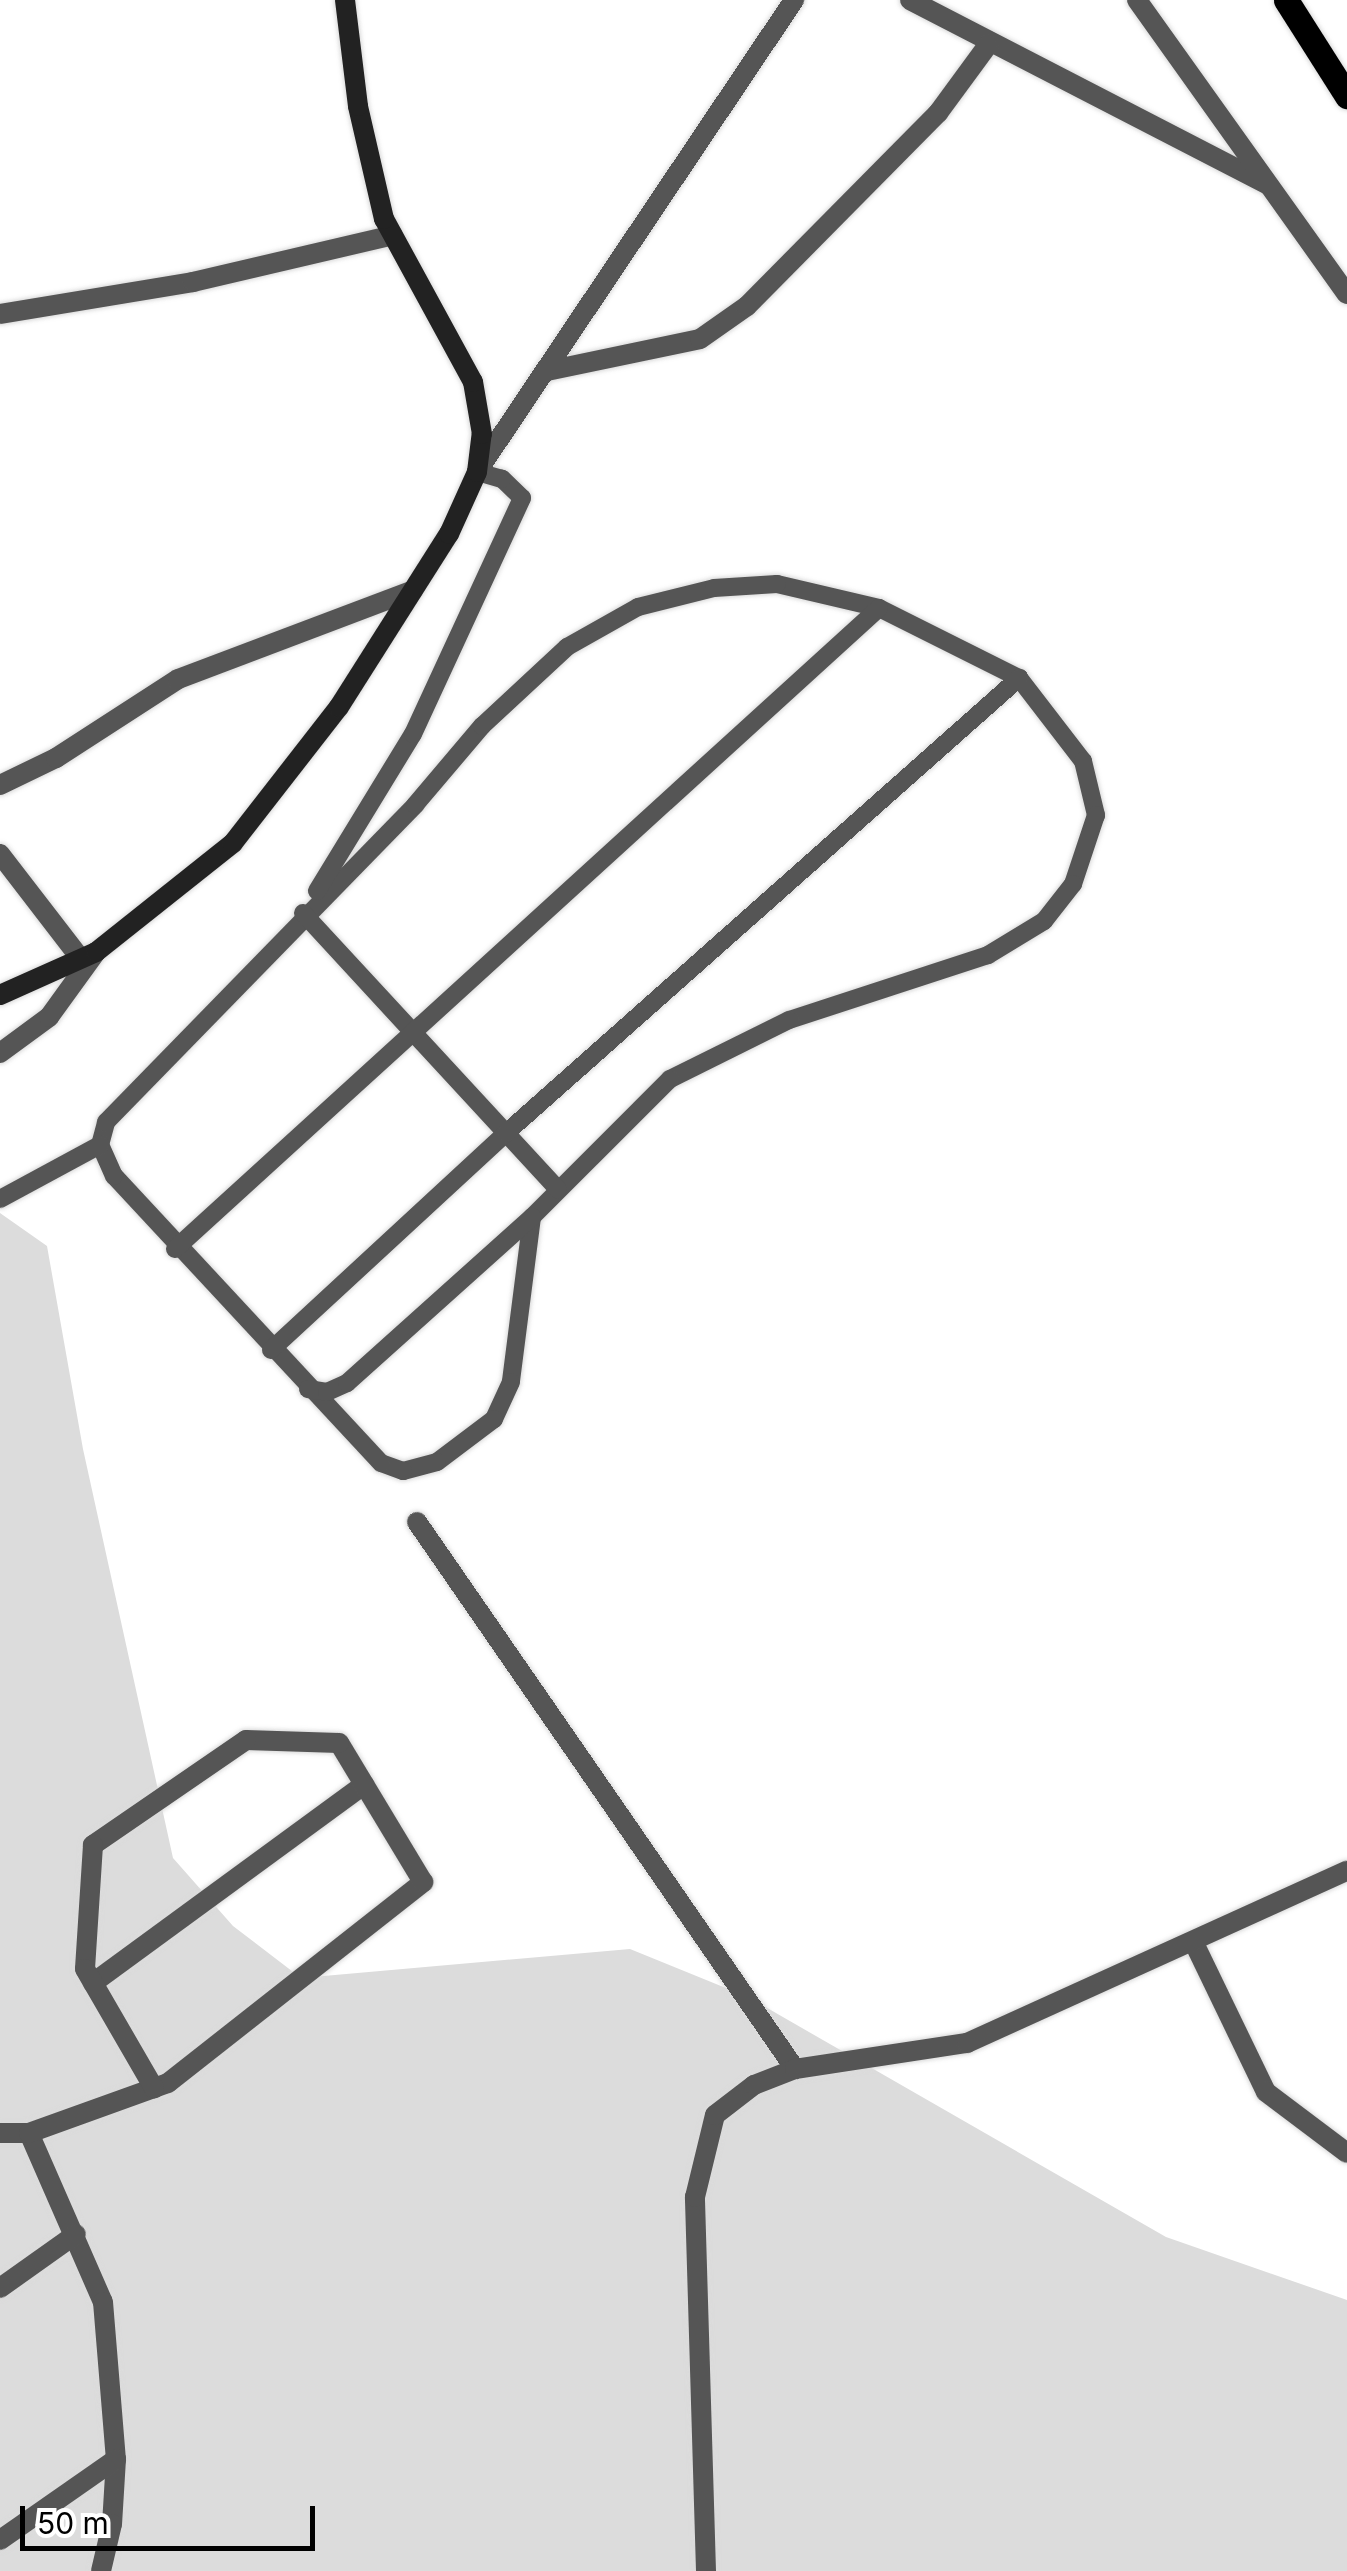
<!DOCTYPE html>
<html>
<head>
<meta charset="utf-8">
<style>
  body { margin:0 }
  #map { position:relative; width:1347px; height:2571px; overflow:hidden; background:#fff; font-family:Inter,sans-serif }
  div>[style] { position:absolute }
  .green>* { inset:0; background:#dcdcdc }
  .roads { filter:drop-shadow(0 0 2px #dbdbdb) drop-shadow(0 0 2px #dbdbdb) }
  .lane>* { height:18px; margin:-9px; padding:0 9px; transform-origin:9px; border-radius:9px; background:#555 }
  .street>* { height:20px; margin:-10px; padding:0 10px; transform-origin:10px; border-radius:10px; background:#555 }
  .secondary>* { height:20px; margin:-10px; padding:0 10px; transform-origin:10px; border-radius:10px; background:#222 }
  .primary>* { height:25px; margin:-12.5px; padding:0 12.5px; transform-origin:12.5px; border-radius:12.5px; background:#000 }
  span { translate:-50% -50%; white-space:nowrap; text-align:center; line-height:1.15; -webkit-text-stroke:9px #fff; paint-order:stroke }
  .scale { position:absolute; left:20px; top:2506px; width:295px; height:45px; box-sizing:border-box; border:5px solid #000; border-top:0; padding-left:12px; font-size:30px; line-height:35px; white-space:nowrap; color:#000; -webkit-text-stroke:8px #fff; paint-order:stroke }
</style>
</head>
<body>
<div id="map">
  <div class="green">
    <i style="clip-path:polygon(0 1213px,47px 1246px,83px 1449px,173px 1858px,233px 1926px,301px 1978px,630px 1949px,748px 1997px,1166px 2237px,1347px 2300px,1347px 2571px,0 2571px)"></i>
  </div>
  <div class="roads">
    <div class="lane">
      <i style="left:777px;top:584px;width:105px;rotate:13.2deg"></i>
      <i style="left:879px;top:608px;width:157px;rotate:26.6deg"></i>
      <i style="left:1019px;top:678px;width:105px;rotate:52.4deg"></i>
      <i style="left:1083px;top:761px;width:56px;rotate:76.5deg"></i>
      <i style="left:1096px;top:815px;width:73px;rotate:108.4deg"></i>
      <i style="left:1073px;top:884px;width:47px;rotate:128.1deg"></i>
      <i style="left:1044px;top:921px;width:66px;rotate:148.7deg"></i>
      <i style="left:988px;top:955px;width:209px;rotate:161.9deg"></i>
      <i style="left:789px;top:1020px;width:133px;rotate:153.6deg"></i>
      <i style="left:670px;top:1079px;width:195px;rotate:135deg"></i>
      <i style="left:532px;top:1217px;width:166px;rotate:97.3deg"></i>
      <i style="left:511px;top:1382px;width:41px;rotate:114.7deg"></i>
      <i style="left:494px;top:1419px;width:71px;rotate:143deg"></i>
      <i style="left:437px;top:1462px;width:35px;rotate:165deg"></i>
      <i style="left:403px;top:1471px;width:23px;rotate:-160deg"></i>
      <i style="left:381px;top:1463px;width:392px;rotate:-132.9deg"></i>
      <i style="left:114px;top:1176px;width:34px;rotate:-114deg"></i>
      <i style="left:100px;top:1145px;width:24px;rotate:-75deg"></i>
      <i style="left:106px;top:1122px;width:443px;rotate:-45.7deg"></i>
      <i style="left:415px;top:805px;width:104px;rotate:-49.7deg"></i>
      <i style="left:482px;top:726px;width:116px;rotate:-42.9deg"></i>
      <i style="left:567px;top:647px;width:81px;rotate:-29.4deg"></i>
      <i style="left:638px;top:607px;width:78px;rotate:-14deg"></i>
      <i style="left:714px;top:588px;width:63px;rotate:-3.6deg"></i>
      <i style="left:317px;top:891px;width:184px;rotate:-58.6deg"></i>
      <i style="left:413px;top:734px;width:260px;rotate:-65.2deg"></i>
      <i style="left:522px;top:498px;width:28px;rotate:-136deg"></i>
      <i style="left:502px;top:479px;width:26px;rotate:-164deg"></i>
      <i style="left:303px;top:913px;width:376px;rotate:47.3deg"></i>
      <i style="left:0;top:1199px;width:114px;rotate:-28.4deg"></i>
      <i style="left:175px;top:1249px;width:952px;rotate:-42.32deg"></i>
      <i style="left:271px;top:1350px;width:320px;rotate:-42.7deg"></i>
      <i style="left:506px;top:1133px;width:686px;rotate:-41.57deg"></i>
      <i style="left:308px;top:1389px;width:19px;rotate:9deg"></i>
      <i style="left:327px;top:1392px;width:22px;rotate:-24deg"></i>
      <i style="left:347px;top:1383px;width:249px;rotate:-41.9deg"></i>
    </div>
    <div class="street">
      <i style="left:910px;top:0;width:402px;rotate:27.3deg"></i>
      <i style="left:1137px;top:0;width:361px;rotate:54.5deg"></i>
      <i style="left:0;top:314px;width:196px;rotate:-9.4deg"></i>
      <i style="left:193px;top:282px;width:205px;rotate:-13.2deg"></i>
      <i style="left:547px;top:371px;width:156px;rotate:-11.8deg"></i>
      <i style="left:700px;top:339px;width:57px;rotate:-35.1deg"></i>
      <i style="left:747px;top:306px;width:272px;rotate:-45.3deg"></i>
      <i style="left:938px;top:113px;width:84px;rotate:-53.7deg"></i>
      <i style="left:477px;top:472px;width:569px;rotate:-56.11deg"></i>
      <i style="left:0;top:785px;width:62px;rotate:-25.7deg"></i>
      <i style="left:56px;top:758px;width:145px;rotate:-32.9deg"></i>
      <i style="left:178px;top:679px;width:251px;rotate:-20.7deg"></i>
      <i style="left:0;top:854px;width:133px;rotate:52.4deg"></i>
      <i style="left:0;top:1053px;width:61px;rotate:-36.3deg"></i>
      <i style="left:49px;top:1017px;width:80px;rotate:-54.1deg"></i>
      <i style="left:417px;top:1522px;width:665px;rotate:55.35deg"></i>
      <i style="left:1194px;top:1943px;width:165px;rotate:64.2deg"></i>
      <i style="left:1266px;top:2092px;width:101px;rotate:37deg"></i>
      <i style="left:93px;top:1983px;width:336px;rotate:-36.2deg"></i>
      <i style="left:0;top:2133px;width:29px"></i>
      <i style="left:29px;top:2133px;width:184px;rotate:66.4deg"></i>
      <i style="left:103px;top:2302px;width:158px;rotate:85.3deg"></i>
      <i style="left:116px;top:2459px;width:65px;rotate:93.5deg"></i>
      <i style="left:112px;top:2524px;width:48px;rotate:103.2deg"></i>
      <i style="left:29px;top:2133px;width:148px;rotate:-19.8deg"></i>
      <i style="left:168px;top:2083px;width:325px;rotate:-38.2deg"></i>
      <i style="left:423px;top:1882px;width:162px;rotate:-121.1deg"></i>
      <i style="left:339px;top:1743px;width:93px;rotate:-178.2deg"></i>
      <i style="left:246px;top:1740px;width:186px;rotate:145.5deg"></i>
      <i style="left:93px;top:1845px;width:124px;rotate:93.7deg"></i>
      <i style="left:85px;top:1969px;width:138px;rotate:59.9deg"></i>
      <i style="left:0;top:2288px;width:93px;rotate:-35.4deg"></i>
      <i style="left:0;top:2540px;width:141px;rotate:-34.9deg"></i>
      <i style="left:706px;top:2571px;width:374px;rotate:-91.7deg"></i>
      <i style="left:695px;top:2197px;width:84px;rotate:-76.3deg"></i>
      <i style="left:715px;top:2115px;width:49px;rotate:-37.6deg"></i>
      <i style="left:754px;top:2085px;width:44px;rotate:-21.3deg"></i>
      <i style="left:795px;top:2069px;width:174px;rotate:-8.6deg"></i>
      <i style="left:967px;top:2043px;width:417px;rotate:-24.4deg"></i>
    </div>
    <div class="secondary">
      <i style="left:0;top:995px;width:105px;rotate:-24.1deg"></i>
      <i style="left:96px;top:952px;width:175px;rotate:-38.5deg"></i>
      <i style="left:233px;top:843px;width:172px;rotate:-52.1deg"></i>
      <i style="left:339px;top:707px;width:205px;rotate:-57.6deg"></i>
      <i style="left:449px;top:534px;width:68px;rotate:-65.7deg"></i>
      <i style="left:477px;top:472px;width:38px;rotate:-83deg"></i>
      <i style="left:482px;top:434px;width:53px;rotate:-99.8deg"></i>
      <i style="left:473px;top:382px;width:186px;rotate:-118.6deg"></i>
      <i style="left:384px;top:219px;width:116px;rotate:-103deg"></i>
      <i style="left:358px;top:106px;width:107px;rotate:-97deg"></i>
    </div>
    <div class="primary">
      <i style="left:1286px;top:0;width:114px;rotate:57.6deg"></i>
    </div>
  </div>
  <div class="scale">50 m</div>
</div>
</body>
</html>
